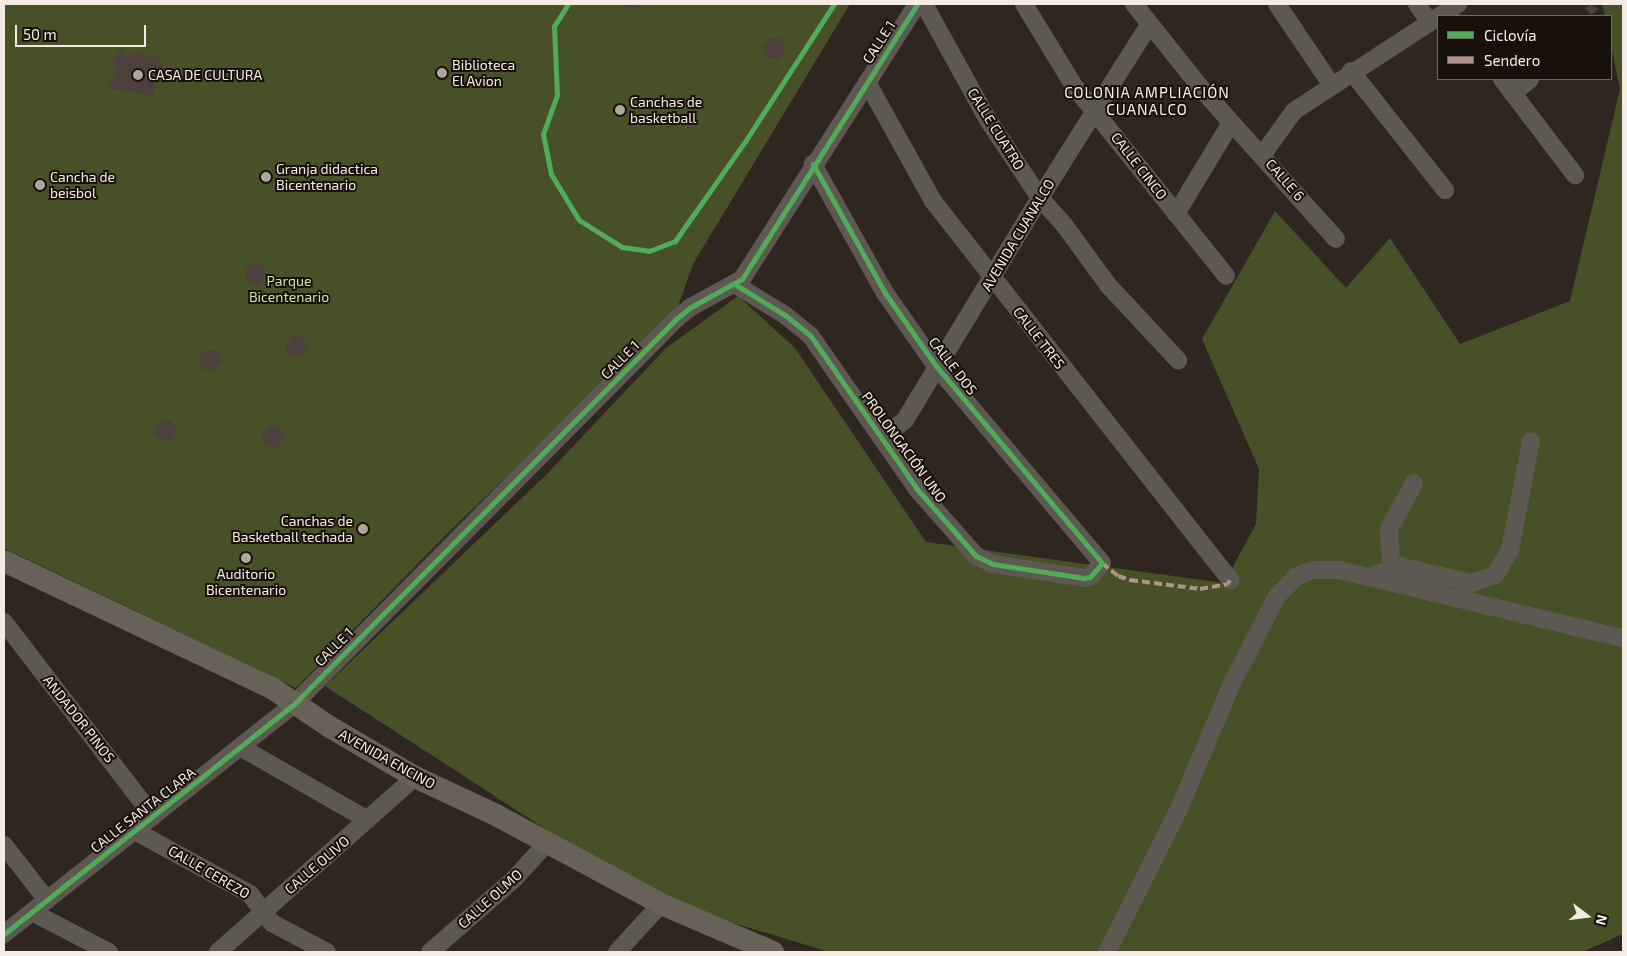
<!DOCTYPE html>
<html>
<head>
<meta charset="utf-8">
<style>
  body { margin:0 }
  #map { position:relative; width:1627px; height:956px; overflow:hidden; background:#2f271f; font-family:"Exo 2",sans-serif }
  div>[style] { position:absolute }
  .green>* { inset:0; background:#485028 }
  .building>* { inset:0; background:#4d403c }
  .minor>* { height:18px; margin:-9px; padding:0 9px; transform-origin:9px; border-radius:9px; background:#5e5852 }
  .major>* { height:22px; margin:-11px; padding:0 11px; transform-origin:11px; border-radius:11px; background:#686158 }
  .quiet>* { height:4px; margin-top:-2px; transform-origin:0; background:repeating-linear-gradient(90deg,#af9288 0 8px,transparent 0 12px) }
  .cycleway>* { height:5px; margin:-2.5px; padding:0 2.5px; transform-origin:2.5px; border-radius:2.5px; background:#51ab58 }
  .dots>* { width:14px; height:14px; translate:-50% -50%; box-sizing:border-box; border:2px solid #18110b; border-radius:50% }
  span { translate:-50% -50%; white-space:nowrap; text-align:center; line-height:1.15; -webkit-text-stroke:4px #18110b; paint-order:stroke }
  .street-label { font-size:14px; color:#f6ebe2 }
  .poi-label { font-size:14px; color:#f6ebe2 }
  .left { translate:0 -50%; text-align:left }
  .right { translate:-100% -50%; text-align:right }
  .park-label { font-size:14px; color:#d1e499 }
  .neighbourhood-label { font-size:15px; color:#f6ebe2; letter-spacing:1px }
  .frame { position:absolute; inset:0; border:5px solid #f6ebe2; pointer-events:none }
  .legend { position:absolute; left:1437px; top:15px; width:175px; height:65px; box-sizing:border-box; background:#18110b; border:1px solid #716861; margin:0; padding:6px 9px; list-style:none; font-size:15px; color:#f6ebe2 }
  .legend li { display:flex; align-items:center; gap:10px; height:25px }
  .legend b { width:25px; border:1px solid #716861 }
  .north { position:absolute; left:1562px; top:891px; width:50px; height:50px; -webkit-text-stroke:4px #18110b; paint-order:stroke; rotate:105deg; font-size:14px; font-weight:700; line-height:20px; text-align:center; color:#f6ebe2 }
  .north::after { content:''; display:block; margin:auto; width:18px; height:22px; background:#f6ebe2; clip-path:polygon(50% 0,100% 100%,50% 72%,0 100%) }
  .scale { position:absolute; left:15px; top:25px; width:131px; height:22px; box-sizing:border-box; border:2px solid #f6ebe2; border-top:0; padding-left:6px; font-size:15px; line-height:18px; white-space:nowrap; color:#f6ebe2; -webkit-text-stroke:4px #18110b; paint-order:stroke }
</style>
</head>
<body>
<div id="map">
  <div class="green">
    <i style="clip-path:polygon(4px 4px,850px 4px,693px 264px,675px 315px,449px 532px,296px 688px,4px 548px)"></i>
    <i style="clip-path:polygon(1602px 4px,1623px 4px,1623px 934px,1582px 952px,829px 952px,652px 898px,325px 686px,546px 475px,666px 348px,738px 296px,795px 348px,926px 542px,1224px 583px,1256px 524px,1259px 469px,1202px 339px,1275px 211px,1346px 288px,1390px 238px,1460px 344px,1570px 301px,1620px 89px,1611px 45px,1611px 16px,1605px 16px)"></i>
  </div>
  <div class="building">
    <i style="clip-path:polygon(624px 4px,641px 4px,636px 9px,625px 7px)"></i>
    <i style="clip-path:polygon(1591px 4px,1599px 9px,1591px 15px,1585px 8px)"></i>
    <i style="clip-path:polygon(770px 38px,781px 38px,786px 48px,779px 59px,768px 58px,763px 47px)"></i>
    <i style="clip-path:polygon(121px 49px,125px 57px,141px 52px,150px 59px,157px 53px,166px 71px,156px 78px,153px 96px,108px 88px,118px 69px,111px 62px)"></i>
    <i style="clip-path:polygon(253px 262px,264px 265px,267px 276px,259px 285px,248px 282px,244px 271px)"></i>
    <i style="clip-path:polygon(292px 336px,303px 337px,308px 348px,301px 357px,289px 356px,285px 346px)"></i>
    <i style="clip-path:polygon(208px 349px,218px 352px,222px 363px,213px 371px,202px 369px,199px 357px)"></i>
    <i style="clip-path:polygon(170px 420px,177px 428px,174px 439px,162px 441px,154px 433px,158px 422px)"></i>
    <i style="clip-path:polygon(270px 425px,281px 428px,284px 439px,276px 448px,265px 445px,262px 433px)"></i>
  </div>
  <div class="minor">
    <i style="left:924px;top:4px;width:132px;rotate:61.1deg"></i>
    <i style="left:988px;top:120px;width:94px;rotate:56.3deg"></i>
    <i style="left:1040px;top:198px;width:38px;rotate:48deg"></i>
    <i style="left:1065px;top:226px;width:73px;rotate:53.9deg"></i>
    <i style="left:1108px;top:285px;width:103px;rotate:47deg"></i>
    <i style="left:1024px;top:4px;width:96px;rotate:58.6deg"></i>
    <i style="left:1074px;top:86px;width:243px;rotate:51.3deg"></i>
    <i style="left:1134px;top:4px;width:114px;rotate:51.4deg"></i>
    <i style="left:1205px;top:93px;width:196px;rotate:48.1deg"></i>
    <i style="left:1277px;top:4px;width:97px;rotate:56deg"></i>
    <i style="left:1417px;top:4px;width:21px;rotate:55deg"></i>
    <i style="left:1351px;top:71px;width:152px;rotate:51.7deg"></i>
    <i style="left:1502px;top:79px;width:121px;rotate:52.8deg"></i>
    <i style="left:867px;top:82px;width:136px;rotate:61deg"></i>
    <i style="left:933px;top:201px;width:482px;rotate:51.9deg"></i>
    <i style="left:1513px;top:93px;width:22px;rotate:-39deg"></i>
    <i style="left:1263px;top:154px;width:53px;rotate:-54.2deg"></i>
    <i style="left:1294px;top:111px;width:196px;rotate:-33.1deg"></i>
    <i style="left:1176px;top:214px;width:106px;rotate:-58.9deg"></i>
    <i style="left:736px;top:285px;width:57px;rotate:31.5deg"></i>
    <i style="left:785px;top:315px;width:32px;rotate:39deg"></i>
    <i style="left:810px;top:335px;width:188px;rotate:55.2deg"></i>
    <i style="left:917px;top:489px;width:89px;rotate:48.6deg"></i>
    <i style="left:976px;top:556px;width:19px;rotate:25deg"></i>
    <i style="left:993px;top:564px;width:92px;rotate:8.7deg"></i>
    <i style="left:1084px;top:578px;width:6px;rotate:-9deg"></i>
    <i style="left:1090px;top:577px;width:18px;rotate:-49deg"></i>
    <i style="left:1102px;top:563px;width:258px;rotate:-130.1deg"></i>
    <i style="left:936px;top:366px;width:89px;rotate:-124.9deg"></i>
    <i style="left:885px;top:293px;width:148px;rotate:-119.2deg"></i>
    <i style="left:882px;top:438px;width:29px;rotate:-38deg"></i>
    <i style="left:905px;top:420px;width:260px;rotate:-58.7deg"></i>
    <i style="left:1040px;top:198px;width:204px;rotate:-57.8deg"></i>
    <i style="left:1391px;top:566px;width:37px;rotate:-93deg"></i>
    <i style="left:1389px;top:529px;width:52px;rotate:-61.5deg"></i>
    <i style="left:1371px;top:576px;width:30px;rotate:-20deg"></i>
    <i style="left:1399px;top:566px;width:75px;rotate:13.1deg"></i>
    <i style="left:1472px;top:583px;width:24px;rotate:-19deg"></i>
    <i style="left:1495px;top:575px;width:29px;rotate:-59deg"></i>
    <i style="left:1510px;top:550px;width:111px;rotate:-79.1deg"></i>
    <i style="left:4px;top:622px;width:245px;rotate:52.5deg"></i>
    <i style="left:240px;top:747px;width:147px;rotate:29.7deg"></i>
    <i style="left:135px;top:831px;width:131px;rotate:28.7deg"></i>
    <i style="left:250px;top:894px;width:36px;rotate:53deg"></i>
    <i style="left:272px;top:923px;width:62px;rotate:27.8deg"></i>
    <i style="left:4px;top:845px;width:70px;rotate:52deg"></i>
    <i style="left:32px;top:912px;width:87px;rotate:27.5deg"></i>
    <i style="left:4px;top:934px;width:372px;rotate:-38.4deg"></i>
    <i style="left:295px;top:703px;width:541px;rotate:-45.22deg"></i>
    <i style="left:676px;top:319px;width:19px;rotate:-39deg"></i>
    <i style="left:691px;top:307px;width:58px;rotate:-28.8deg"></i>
    <i style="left:742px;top:279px;width:326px;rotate:-57.5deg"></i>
    <i style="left:218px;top:952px;width:264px;rotate:-41.6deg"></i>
    <i style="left:430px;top:952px;width:111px;rotate:-41deg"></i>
    <i style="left:514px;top:879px;width:49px;rotate:-47.5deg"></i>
    <i style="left:617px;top:952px;width:65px;rotate:-47.5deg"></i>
    <i style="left:1107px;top:952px;width:158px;rotate:-63.3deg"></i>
    <i style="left:1178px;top:811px;width:139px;rotate:-67.1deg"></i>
    <i style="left:1232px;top:683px;width:98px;rotate:-62.7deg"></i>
    <i style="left:1277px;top:596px;width:28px;rotate:-45deg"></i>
    <i style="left:1297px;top:576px;width:17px;rotate:-21deg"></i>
    <i style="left:1313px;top:570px;width:26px"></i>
    <i style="left:1339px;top:570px;width:292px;rotate:13.5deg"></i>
  </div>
  <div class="major">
    <i style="left:4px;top:561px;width:297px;rotate:25.4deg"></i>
    <i style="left:272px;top:688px;width:70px;rotate:33.9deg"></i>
    <i style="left:330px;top:727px;width:99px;rotate:30.5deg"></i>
    <i style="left:415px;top:777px;width:89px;rotate:25.1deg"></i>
    <i style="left:496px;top:815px;width:187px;rotate:28.3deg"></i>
    <i style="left:661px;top:904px;width:122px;rotate:23.2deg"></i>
  </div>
  <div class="quiet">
    <i style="left:1102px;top:563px;width:21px;rotate:39deg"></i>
    <i style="left:1118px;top:576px;width:13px;rotate:18deg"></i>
    <i style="left:1130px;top:580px;width:71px;rotate:7.3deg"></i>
    <i style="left:1200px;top:589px;width:28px;rotate:-10deg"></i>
    <i style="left:1228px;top:584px;width:4px;rotate:-63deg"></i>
  </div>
  <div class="cycleway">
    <i style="left:568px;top:4px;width:26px;rotate:122deg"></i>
    <i style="left:554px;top:26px;width:69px;rotate:87.5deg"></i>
    <i style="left:557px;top:95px;width:41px;rotate:109.7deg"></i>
    <i style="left:543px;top:134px;width:41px;rotate:78.7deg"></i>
    <i style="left:551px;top:174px;width:54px;rotate:58.7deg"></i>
    <i style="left:579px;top:220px;width:51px;rotate:32.1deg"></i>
    <i style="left:622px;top:247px;width:27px;rotate:8deg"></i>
    <i style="left:649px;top:251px;width:28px;rotate:-21deg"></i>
    <i style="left:675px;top:241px;width:123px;rotate:-54.9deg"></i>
    <i style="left:746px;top:140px;width:162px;rotate:-57.1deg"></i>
    <i style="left:736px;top:285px;width:57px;rotate:31.5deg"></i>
    <i style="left:785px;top:315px;width:32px;rotate:39deg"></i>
    <i style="left:810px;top:335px;width:188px;rotate:55.2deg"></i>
    <i style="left:917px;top:489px;width:89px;rotate:48.6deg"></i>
    <i style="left:976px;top:556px;width:19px;rotate:25deg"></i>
    <i style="left:993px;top:564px;width:92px;rotate:8.7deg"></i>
    <i style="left:1084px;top:578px;width:6px;rotate:-9deg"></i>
    <i style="left:1090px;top:577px;width:18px;rotate:-49deg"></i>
    <i style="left:1102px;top:563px;width:258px;rotate:-130.1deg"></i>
    <i style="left:936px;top:366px;width:89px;rotate:-124.9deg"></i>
    <i style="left:885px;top:293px;width:148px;rotate:-119.2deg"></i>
    <i style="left:4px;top:934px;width:372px;rotate:-38.4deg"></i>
    <i style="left:295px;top:703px;width:541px;rotate:-45.22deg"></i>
    <i style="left:676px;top:319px;width:19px;rotate:-39deg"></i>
    <i style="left:691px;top:307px;width:58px;rotate:-28.8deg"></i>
    <i style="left:742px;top:279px;width:326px;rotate:-57.5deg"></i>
  </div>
  <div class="dots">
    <i style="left:442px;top:73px;background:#b0a69e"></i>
    <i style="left:138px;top:75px;background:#b0a69e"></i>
    <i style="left:620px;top:110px;background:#b0a69e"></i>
    <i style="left:266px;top:177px;background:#b0a69e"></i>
    <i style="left:40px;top:185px;background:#b0a69e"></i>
    <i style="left:363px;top:529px;background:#b0a69e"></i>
    <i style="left:246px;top:558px;background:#b0a69e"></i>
  </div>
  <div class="street-label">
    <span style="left:879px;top:42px;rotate:-57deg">CALLE 1</span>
    <span style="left:996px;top:129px;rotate:58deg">CALLE CUATRO</span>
    <span style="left:1139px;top:166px;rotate:52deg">CALLE CINCO</span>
    <span style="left:1285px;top:180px;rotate:49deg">CALLE 6</span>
    <span style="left:1018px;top:235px;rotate:-59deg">AVENIDA CUANALCO</span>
    <span style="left:1039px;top:338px;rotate:52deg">CALLE TRES</span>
    <span style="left:620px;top:360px;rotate:-45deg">CALLE 1</span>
    <span style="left:953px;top:366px;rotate:52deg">CALLE DOS</span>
    <span style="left:904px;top:447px;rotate:54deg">PROLONGACIÓN UNO</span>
    <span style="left:334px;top:647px;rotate:-45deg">CALLE 1</span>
    <span style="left:79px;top:719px;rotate:52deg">ANDADOR PINOS</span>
    <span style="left:387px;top:759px;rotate:29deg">AVENIDA ENCINO</span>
    <span style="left:143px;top:810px;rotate:-38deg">CALLE SANTA CLARA</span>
    <span style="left:317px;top:865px;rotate:-41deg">CALLE OLIVO</span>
    <span style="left:209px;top:872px;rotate:30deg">CALLE CEREZO</span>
    <span style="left:490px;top:899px;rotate:-42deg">CALLE OLMO</span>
  </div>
  <div class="poi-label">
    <span class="left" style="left:452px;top:73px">Biblioteca<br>El Avion</span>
    <span class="left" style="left:148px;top:75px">CASA DE CULTURA</span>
    <span class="left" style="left:630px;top:110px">Canchas de<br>basketball</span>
    <span class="left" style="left:276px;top:177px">Granja didactica<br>Bicentenario</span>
    <span class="left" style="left:50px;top:185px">Cancha de<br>beisbol</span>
    <span class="right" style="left:353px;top:529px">Canchas de<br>Basketball techada</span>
    <span style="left:246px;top:582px">Auditorio<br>Bicentenario</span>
  </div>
  <div class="park-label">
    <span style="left:289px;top:289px">Parque<br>Bicentenario</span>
  </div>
  <div class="neighbourhood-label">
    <span style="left:1147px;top:101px">COLONIA AMPLIACIÓN<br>CUANALCO</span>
  </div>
  <div class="frame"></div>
  <ul class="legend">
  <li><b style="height:6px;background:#51ab58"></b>Ciclovía</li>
  <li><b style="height:6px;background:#af9288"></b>Sendero</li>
  </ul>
  <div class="north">N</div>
  <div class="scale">50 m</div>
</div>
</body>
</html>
